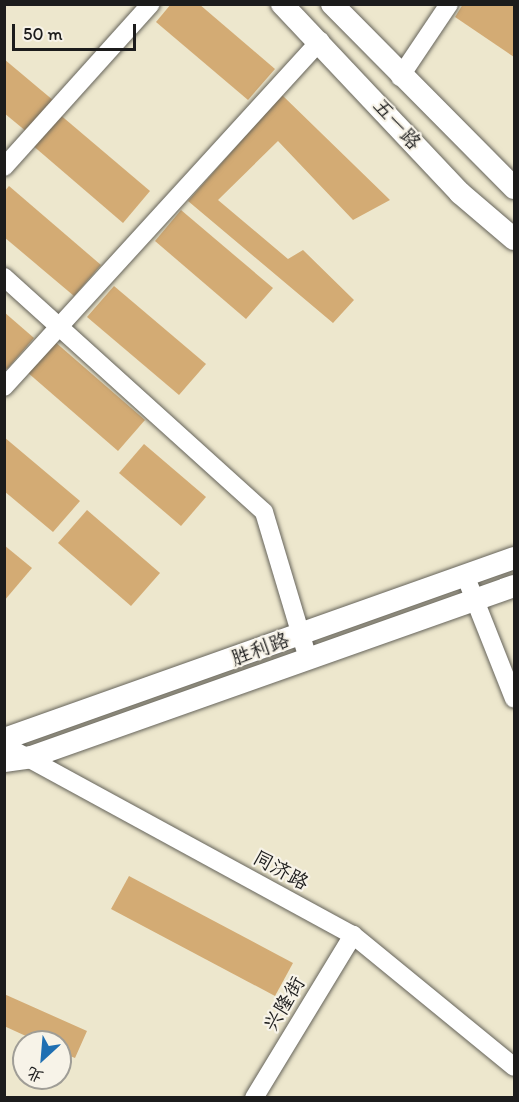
<!DOCTYPE html>
<html>
<head>
<meta charset="utf-8">
<style>
  body { margin:0 }
  #map { position:relative; width:519px; height:1102px; overflow:hidden; background:#ede7cd; font-family:Itim,"LXGW WenKai TC",sans-serif }
  div>[style] { position:absolute }
  .building>* { inset:0; background:#d3ab74 }
  .roads { filter:drop-shadow(0 0 2px #65635a) drop-shadow(0 0 2px #65635a) }
  .minor>* { height:18px; margin:-9px; padding:0 9px; transform-origin:9px; border-radius:9px; background:#fff }
  .major>* { height:22px; margin:-11px; padding:0 11px; transform-origin:11px; border-radius:11px; background:#fff }
  span { translate:-50% -50%; white-space:nowrap; text-align:center; line-height:1.15; -webkit-text-stroke:4.5px #f7f3e8; paint-order:stroke }
  .street-label { font-size:20px; color:#1c1c1c }
  .frame { position:absolute; inset:0; border:6px solid #1c1c1c; pointer-events:none }
  .north { position:absolute; left:12px; top:1030px; width:60px; height:60px; box-sizing:border-box; background:#f7f3e8; border:2px solid #9f9d96; border-radius:50%; rotate:206deg; font-size:16px; font-weight:700; line-height:24px; text-align:center; color:#1c1c1c }
  .north::after { content:''; display:block; margin:auto; width:21px; height:27px; background:#1f6fb2; clip-path:polygon(50% 0,100% 100%,50% 72%,0 100%) }
  .scale { position:absolute; left:12px; top:24px; width:124px; height:27px; box-sizing:border-box; border:3px solid #1c1c1c; border-top:0; padding-left:8px; font-size:18px; line-height:21px; white-space:nowrap; color:#1c1c1c; -webkit-text-stroke:4px #f7f3e8; paint-order:stroke }
</style>
</head>
<body>
<div id="map">
  <div class="building">
    <i style="clip-path:polygon(171px 4px,199px 4px,275px 69px,248px 100px,156px 22px)"></i>
    <i style="clip-path:polygon(463px 4px,514px 6px,514px 57px,455px 17px)"></i>
    <i style="clip-path:polygon(4px 59px,54px 101px,27px 132px,4px 113px)"></i>
    <i style="clip-path:polygon(282px 95px,390px 200px,353px 220px,278px 141px,218px 200px,288px 259px,303px 250px,354px 300px,333px 323px,188px 201px)"></i>
    <i style="clip-path:polygon(58px 113px,150px 191px,123px 223px,31px 144px)"></i>
    <i style="clip-path:polygon(9px 186px,101px 265px,74px 296px,4px 237px,4px 192px)"></i>
    <i style="clip-path:polygon(181px 210px,273px 288px,246px 319px,155px 241px)"></i>
    <i style="clip-path:polygon(114px 286px,206px 364px,179px 395px,87px 317px)"></i>
    <i style="clip-path:polygon(4px 312px,34px 338px,7px 369px,4px 367px)"></i>
    <i style="clip-path:polygon(54px 341px,145px 420px,118px 451px,27px 372px)"></i>
    <i style="clip-path:polygon(4px 437px,80px 501px,53px 532px,4px 491px)"></i>
    <i style="clip-path:polygon(144px 444px,206px 497px,181px 526px,119px 473px)"></i>
    <i style="clip-path:polygon(87px 510px,160px 573px,131px 606px,58px 543px)"></i>
    <i style="clip-path:polygon(4px 545px,32px 568px,4px 601px)"></i>
    <i style="clip-path:polygon(129px 876px,293px 963px,275px 996px,111px 909px)"></i>
    <i style="clip-path:polygon(4px 994px,87px 1031px,75px 1058px,60px 1052px,60px 1042px,39px 1042px,4px 1026px)"></i>
  </div>
  <div class="roads">
    <div class="minor">
      <i style="left:400px;top:77px;width:88px;rotate:-56.1deg"></i>
      <i style="left:4px;top:167px;width:219px;rotate:-48deg"></i>
      <i style="left:4px;top:277px;width:350px;rotate:42.1deg"></i>
      <i style="left:264px;top:512px;width:153px;rotate:73.3deg"></i>
      <i style="left:4px;top:387px;width:469px;rotate:-47.6deg"></i>
      <i style="left:465px;top:575px;width:133px;rotate:68.4deg"></i>
      <i style="left:4px;top:745px;width:397px;rotate:28.6deg"></i>
      <i style="left:353px;top:935px;width:208px;rotate:39.3deg"></i>
      <i style="left:254px;top:1098px;width:191px;rotate:-58.7deg"></i>
    </div>
    <div class="major">
      <i style="left:282px;top:4px;width:260px;rotate:46.7deg"></i>
      <i style="left:460px;top:193px;width:71px;rotate:40.4deg"></i>
      <i style="left:332px;top:4px;width:259px;rotate:45.3deg"></i>
      <i style="left:4px;top:739px;width:541px;rotate:-19.54deg"></i>
      <i style="left:4px;top:761px;width:27px;rotate:-8deg"></i>
      <i style="left:31px;top:757px;width:512px;rotate:-19.5deg"></i>
    </div>
  </div>
  <div class="street-label">
    <span style="left:397px;top:124px;rotate:48deg">五一路</span>
    <span style="left:260px;top:649px;rotate:-20deg">胜利路</span>
    <span style="left:281px;top:870px;rotate:29deg">同济路</span>
    <span style="left:284px;top:1004px;rotate:-59deg">兴隆街</span>
  </div>
  <div class="frame"></div>
  <div class="north">北</div>
  <div class="scale">50 m</div>
</div>
</body>
</html>
